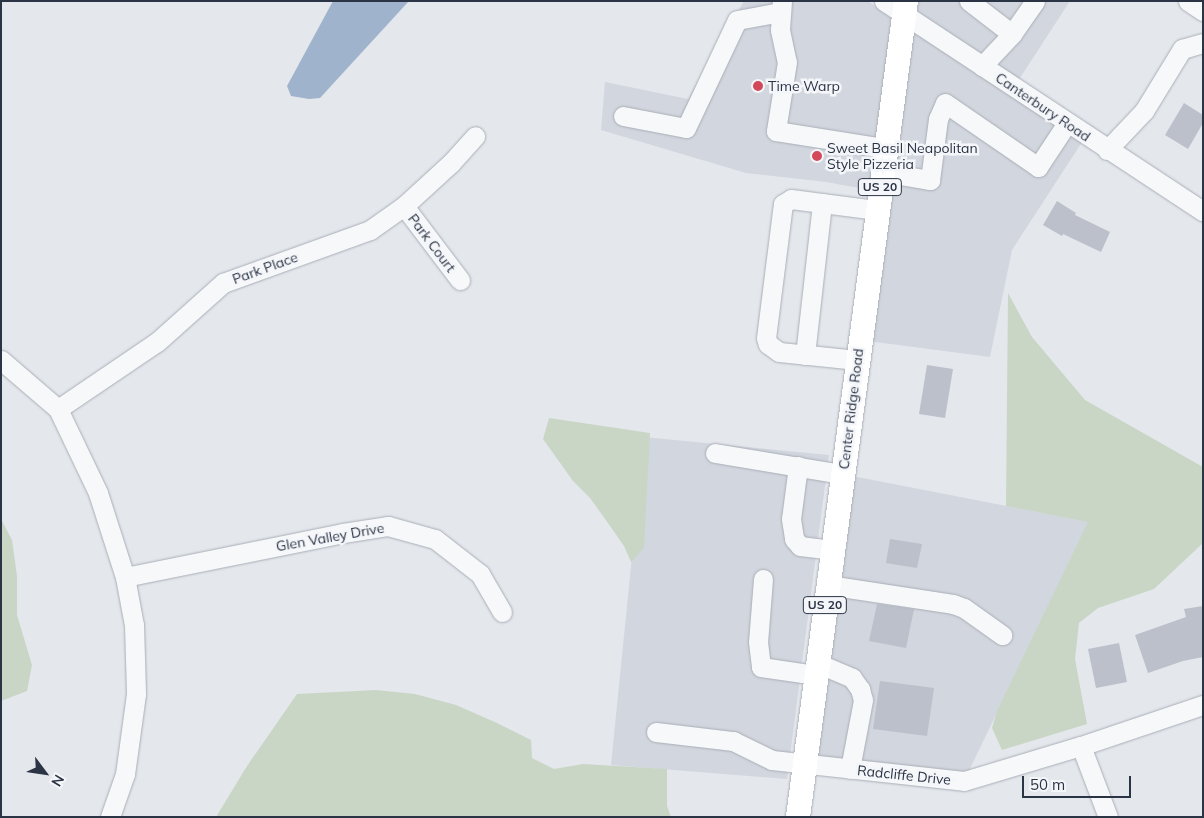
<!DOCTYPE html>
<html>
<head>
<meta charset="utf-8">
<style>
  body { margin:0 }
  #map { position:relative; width:1204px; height:818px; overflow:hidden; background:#e4e7ec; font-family:Mulish,sans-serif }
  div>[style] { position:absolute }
  .built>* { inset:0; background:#d2d6de }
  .green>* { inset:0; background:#c9d6c5 }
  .water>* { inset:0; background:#9fb4cc }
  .building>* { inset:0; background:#bbc0ca }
  .roads { filter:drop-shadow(0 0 1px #a9aeb7) drop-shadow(0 0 1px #a9aeb7) }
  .minor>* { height:19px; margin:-9.5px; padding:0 9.5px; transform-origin:9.5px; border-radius:9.5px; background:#f7f8fa }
  .major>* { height:24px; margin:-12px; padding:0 12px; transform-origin:12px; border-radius:12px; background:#fff }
  .dots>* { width:14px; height:14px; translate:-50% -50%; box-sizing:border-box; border:2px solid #f4f6f9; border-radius:50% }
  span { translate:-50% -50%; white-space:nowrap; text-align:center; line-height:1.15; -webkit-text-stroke:5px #f4f6f9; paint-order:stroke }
  .shield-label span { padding:1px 4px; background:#f4f6f9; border:1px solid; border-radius:4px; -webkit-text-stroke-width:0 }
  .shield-label { font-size:12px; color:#2b3445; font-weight:700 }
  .poi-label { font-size:14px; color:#2b3445 }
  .left { translate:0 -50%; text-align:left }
  .street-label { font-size:14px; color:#2b3445 }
  .frame { position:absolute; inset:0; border:2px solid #2b3445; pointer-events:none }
  .north { position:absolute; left:20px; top:748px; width:50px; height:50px; -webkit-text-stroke:4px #f4f6f9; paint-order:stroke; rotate:121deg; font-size:14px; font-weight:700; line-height:20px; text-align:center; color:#2b3445 }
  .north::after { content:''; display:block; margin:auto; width:18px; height:22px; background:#2b3445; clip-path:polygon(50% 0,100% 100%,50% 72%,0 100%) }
  .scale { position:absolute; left:1022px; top:776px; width:109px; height:22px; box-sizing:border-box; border:2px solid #2b3445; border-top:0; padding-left:6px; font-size:15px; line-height:18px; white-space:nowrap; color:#2b3445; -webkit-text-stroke:4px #f4f6f9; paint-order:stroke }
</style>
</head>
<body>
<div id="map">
  <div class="built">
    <i style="clip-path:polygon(744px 1px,868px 1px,894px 20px,870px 190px,826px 182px,746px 173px,601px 130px,605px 82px,688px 99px)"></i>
    <i style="clip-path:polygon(906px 1px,1070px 1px,1014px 87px,1086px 136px,1012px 250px,990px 357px,860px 340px)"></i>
    <i style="clip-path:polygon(644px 437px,829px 455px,787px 779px,611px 765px)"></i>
    <i style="clip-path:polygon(842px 474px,1089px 522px,964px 781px,804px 765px)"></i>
  </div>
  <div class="green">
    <i style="clip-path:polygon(1008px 293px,1032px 337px,1085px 400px,1203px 467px,1203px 543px,1154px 589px,1098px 608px,1079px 623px,1075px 659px,1087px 724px,1002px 750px,992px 728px,997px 711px,1088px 522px,1006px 506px)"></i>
    <i style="clip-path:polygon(549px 418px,650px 433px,644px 548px,631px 562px,624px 546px,603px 516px,590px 498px,573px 481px,543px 439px)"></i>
    <i style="clip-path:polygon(1px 519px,12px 540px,17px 576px,17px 615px,32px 665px,27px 691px,1px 701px)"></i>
    <i style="clip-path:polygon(376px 690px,415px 694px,456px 705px,497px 723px,531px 740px,532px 758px,554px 769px,583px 764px,667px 769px,667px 806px,671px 817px,216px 817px,247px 766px,297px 694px)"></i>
  </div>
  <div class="water">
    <i style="clip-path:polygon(333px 1px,409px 1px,320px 98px,309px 99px,291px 96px,287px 86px)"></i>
  </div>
  <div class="building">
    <i style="clip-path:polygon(1184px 103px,1203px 115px,1203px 123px,1188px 149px,1165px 135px)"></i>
    <i style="clip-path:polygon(1057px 201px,1076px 213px,1075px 215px,1110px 232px,1101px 252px,1063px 234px,1062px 236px,1043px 225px)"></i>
    <i style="clip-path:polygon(927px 365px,953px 369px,945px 418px,919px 414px)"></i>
    <i style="clip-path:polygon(890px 539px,922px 544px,917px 568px,886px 563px)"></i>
    <i style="clip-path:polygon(877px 604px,914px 609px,906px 648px,869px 641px)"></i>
    <i style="clip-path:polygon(1203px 606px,1203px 657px,1183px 661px,1148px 673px,1135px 635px,1186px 617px,1184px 609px)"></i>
    <i style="clip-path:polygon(1119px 643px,1127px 682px,1096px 688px,1088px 649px)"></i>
    <i style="clip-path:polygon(880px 681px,934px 688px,927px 736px,873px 729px)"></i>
  </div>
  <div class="roads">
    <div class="minor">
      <i style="left:782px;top:1px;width:29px;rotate:94deg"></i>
      <i style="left:780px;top:30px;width:33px;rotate:78deg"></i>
      <i style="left:787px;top:62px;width:70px;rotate:99.1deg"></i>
      <i style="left:776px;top:131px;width:110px;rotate:8.9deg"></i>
      <i style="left:884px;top:1px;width:382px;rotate:33.4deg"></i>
      <i style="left:969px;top:1px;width:54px;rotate:37.5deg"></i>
      <i style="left:1188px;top:1px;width:18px;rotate:34deg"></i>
      <i style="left:982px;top:66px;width:44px;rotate:-46.8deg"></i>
      <i style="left:1012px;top:34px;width:40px;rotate:-55.1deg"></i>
      <i style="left:623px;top:116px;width:64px;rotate:10.8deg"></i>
      <i style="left:686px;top:128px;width:119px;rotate:-64.7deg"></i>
      <i style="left:737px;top:20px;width:45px;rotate:-10.3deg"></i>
      <i style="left:1107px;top:150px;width:54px;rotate:-46.5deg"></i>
      <i style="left:1144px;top:111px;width:73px;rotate:-58.5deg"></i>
      <i style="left:1182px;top:49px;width:22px;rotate:-16deg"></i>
      <i style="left:882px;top:172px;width:49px;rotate:9.5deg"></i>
      <i style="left:930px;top:180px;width:62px;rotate:-82.5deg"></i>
      <i style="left:938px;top:119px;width:17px;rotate:-66deg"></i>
      <i style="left:945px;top:103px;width:113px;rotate:34.5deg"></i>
      <i style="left:1038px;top:167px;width:53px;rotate:-56.6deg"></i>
      <i style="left:404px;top:206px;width:93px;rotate:52.9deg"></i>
      <i style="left:805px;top:355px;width:153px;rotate:-83.6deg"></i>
      <i style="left:1px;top:360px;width:75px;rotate:40.7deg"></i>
      <i style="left:58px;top:409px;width:93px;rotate:64.5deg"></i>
      <i style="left:98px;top:493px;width:88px;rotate:72.2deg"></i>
      <i style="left:125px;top:577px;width:49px;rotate:79.4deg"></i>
      <i style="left:134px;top:625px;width:69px;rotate:88.3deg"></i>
      <i style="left:136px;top:694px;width:81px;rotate:97.8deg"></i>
      <i style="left:125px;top:774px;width:46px;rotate:109.2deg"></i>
      <i style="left:857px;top:360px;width:78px;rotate:-174.1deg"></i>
      <i style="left:779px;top:352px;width:14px;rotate:-144deg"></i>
      <i style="left:768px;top:344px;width:6px;rotate:-108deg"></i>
      <i style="left:766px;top:338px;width:135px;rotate:-82.8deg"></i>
      <i style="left:783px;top:204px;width:9px;rotate:-32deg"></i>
      <i style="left:791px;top:199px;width:87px;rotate:7.3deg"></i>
      <i style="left:58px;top:409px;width:120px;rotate:-34.1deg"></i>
      <i style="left:157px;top:342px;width:89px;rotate:-41.8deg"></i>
      <i style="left:223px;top:283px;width:156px;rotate:-19.8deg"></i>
      <i style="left:370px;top:230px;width:42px;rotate:-35.2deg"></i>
      <i style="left:404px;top:206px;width:64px;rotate:-42.5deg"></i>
      <i style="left:451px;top:163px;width:36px;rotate:-48deg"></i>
      <i style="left:715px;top:453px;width:129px;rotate:9.4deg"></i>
      <i style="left:798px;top:466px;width:53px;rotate:97.5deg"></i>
      <i style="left:791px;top:519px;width:20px;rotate:81deg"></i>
      <i style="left:794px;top:539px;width:9px;rotate:49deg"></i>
      <i style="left:800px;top:546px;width:32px;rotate:7deg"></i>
      <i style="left:125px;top:577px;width:222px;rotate:-11.4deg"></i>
      <i style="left:343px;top:533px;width:46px;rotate:-8.8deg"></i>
      <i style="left:388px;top:526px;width:49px;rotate:15.5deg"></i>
      <i style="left:435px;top:539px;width:57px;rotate:37.9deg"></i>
      <i style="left:480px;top:574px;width:44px;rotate:59.9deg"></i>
      <i style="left:763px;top:579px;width:63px;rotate:94.5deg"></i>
      <i style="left:758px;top:642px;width:25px;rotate:83deg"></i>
      <i style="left:761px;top:667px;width:56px;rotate:8.3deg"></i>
      <i style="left:828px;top:585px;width:126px;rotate:8.6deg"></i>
      <i style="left:953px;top:604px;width:12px;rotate:20deg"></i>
      <i style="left:964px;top:608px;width:47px;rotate:35.4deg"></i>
      <i style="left:817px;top:663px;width:38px;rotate:23deg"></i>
      <i style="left:852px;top:678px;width:14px;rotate:54deg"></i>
      <i style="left:860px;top:689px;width:11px;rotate:75deg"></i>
      <i style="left:863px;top:700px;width:70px;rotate:100.7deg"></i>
      <i style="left:656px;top:732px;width:78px;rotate:6.7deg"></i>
      <i style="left:733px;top:741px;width:43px;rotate:26deg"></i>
      <i style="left:772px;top:760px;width:193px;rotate:6.2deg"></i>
      <i style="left:964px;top:781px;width:122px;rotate:-16.7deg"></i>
      <i style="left:1081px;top:746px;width:129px;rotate:-18.6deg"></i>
      <i style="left:1081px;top:746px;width:76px;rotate:69.2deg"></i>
    </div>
    <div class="major">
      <i style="left:798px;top:817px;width:823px;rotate:-82.46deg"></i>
    </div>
  </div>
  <div class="dots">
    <i style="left:758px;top:86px;background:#d1495b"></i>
    <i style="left:817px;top:156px;background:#d1495b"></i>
  </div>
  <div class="shield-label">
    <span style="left:880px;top:187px">US 20</span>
    <span style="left:825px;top:605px">US 20</span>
  </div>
  <div class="poi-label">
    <span class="left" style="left:768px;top:86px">Time Warp</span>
    <span class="left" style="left:827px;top:156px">Sweet Basil Neapolitan<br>Style Pizzeria</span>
  </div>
  <div class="street-label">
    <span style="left:1043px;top:107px;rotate:34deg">Canterbury Road</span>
    <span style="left:432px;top:243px;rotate:53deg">Park Court</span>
    <span style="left:265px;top:268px;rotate:-20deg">Park Place</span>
    <span style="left:851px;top:409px;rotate:-83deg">Center Ridge Road</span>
    <span style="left:330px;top:537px;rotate:-10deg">Glen Valley Drive</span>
    <span style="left:904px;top:775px;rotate:6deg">Radcliffe Drive</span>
  </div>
  <div class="frame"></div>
  <div class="north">N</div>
  <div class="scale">50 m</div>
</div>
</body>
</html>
